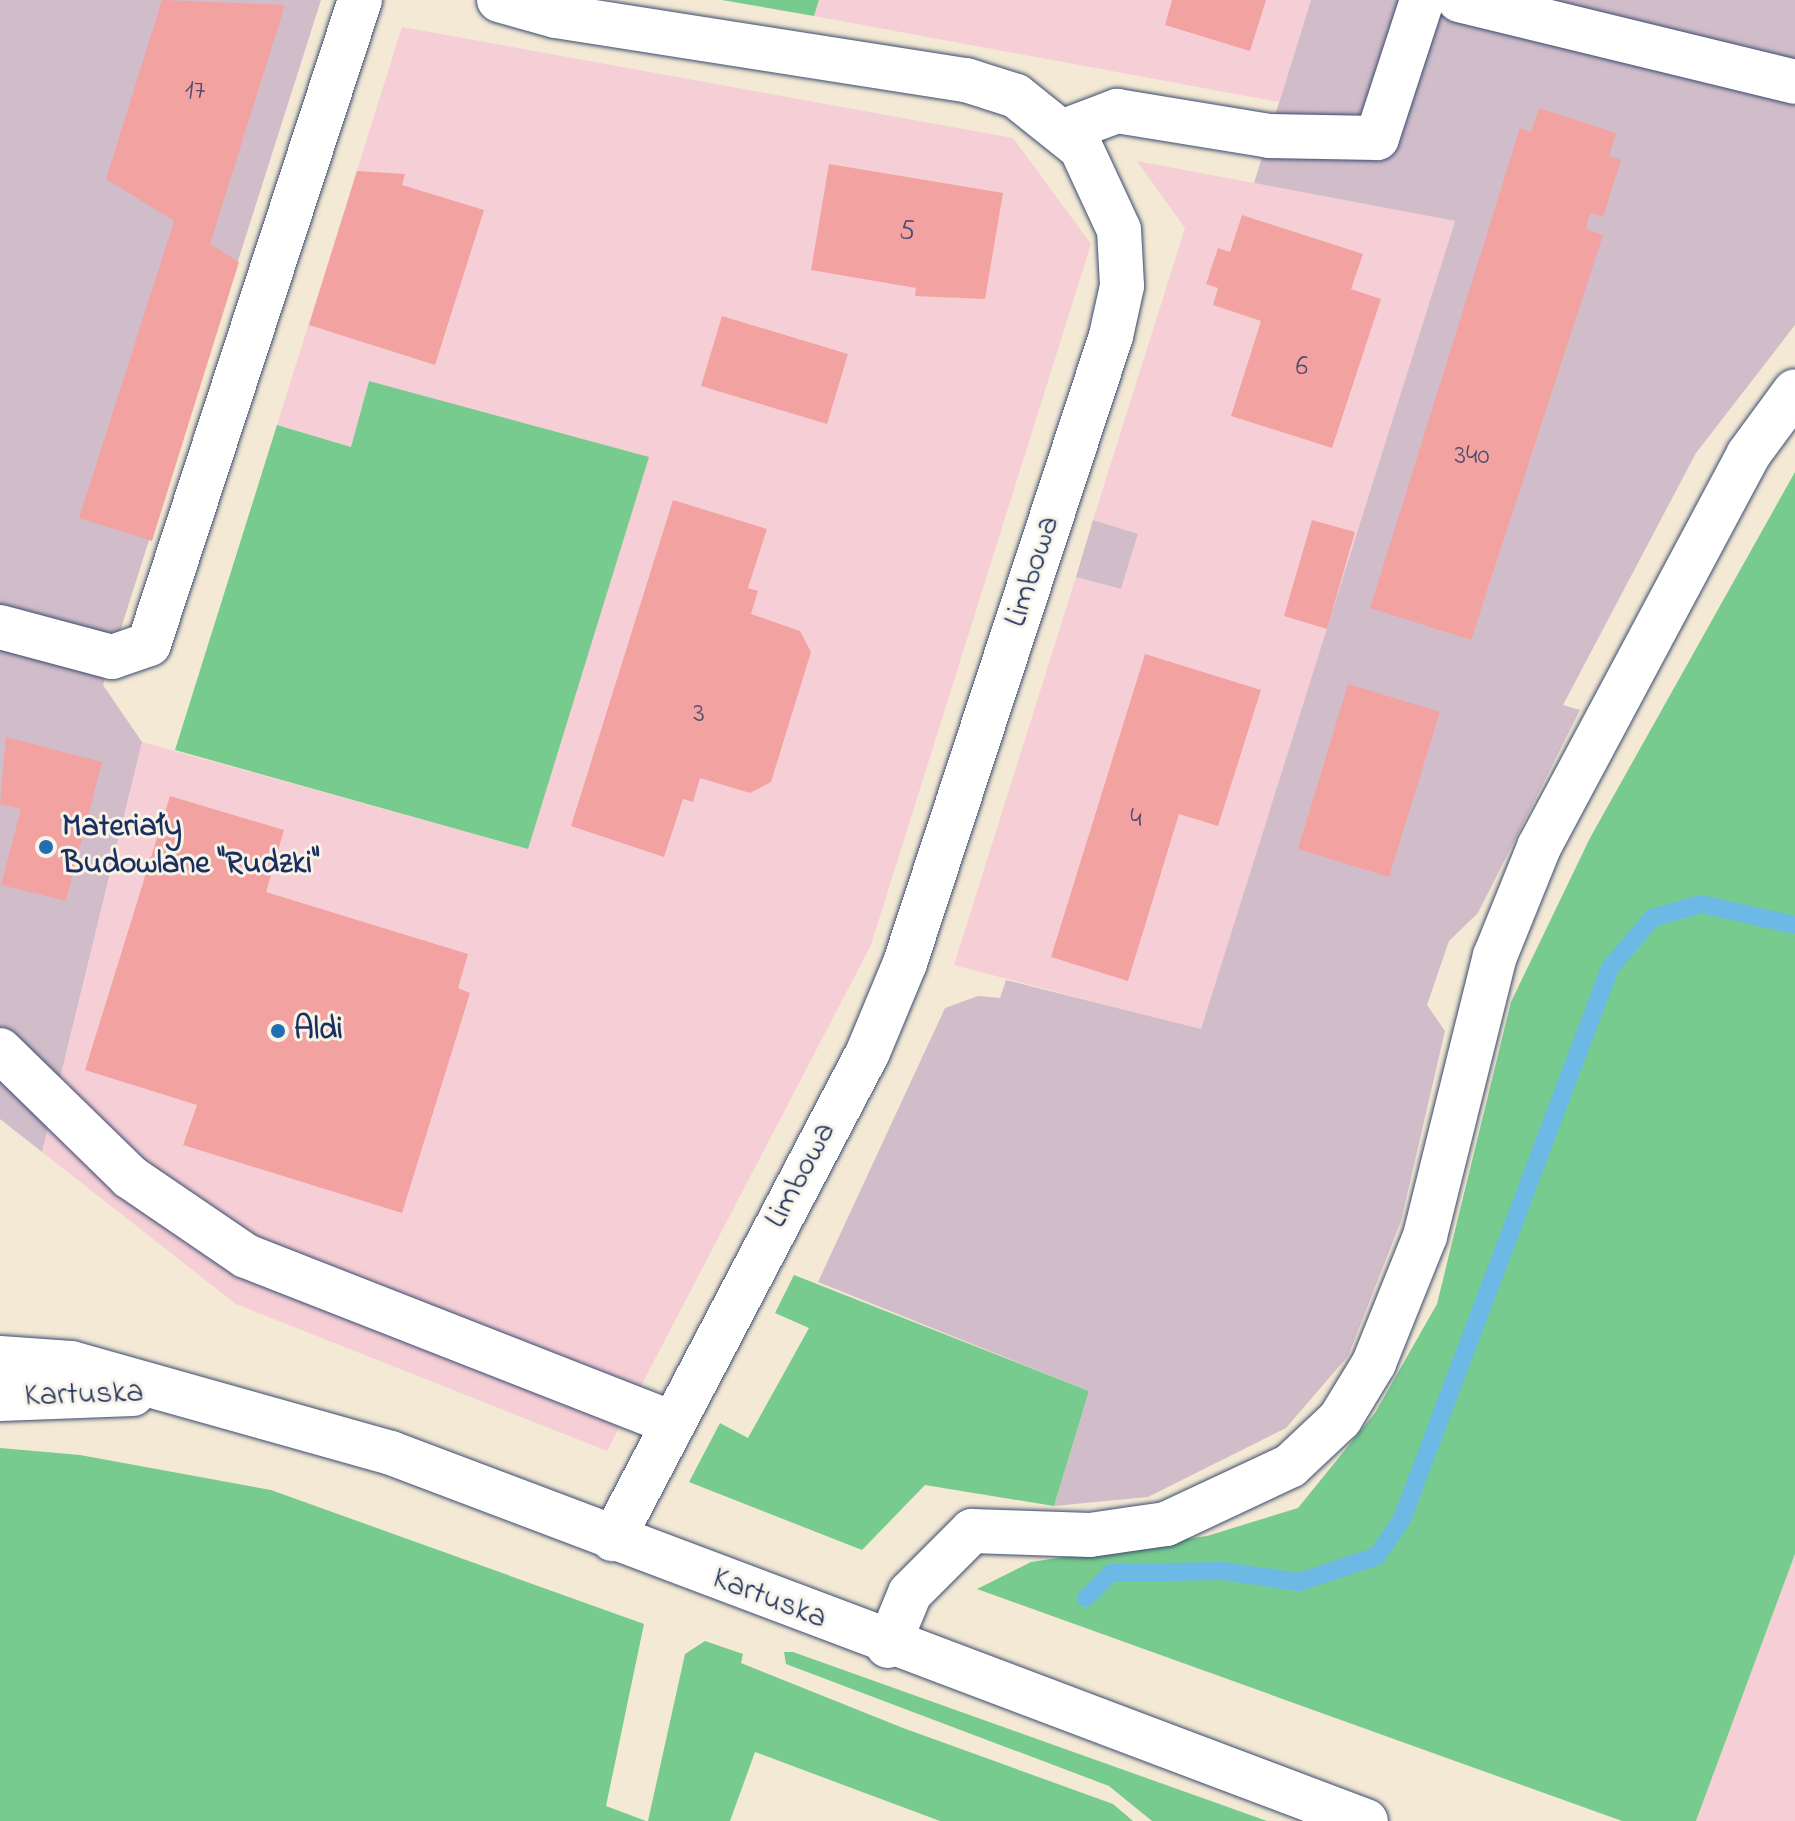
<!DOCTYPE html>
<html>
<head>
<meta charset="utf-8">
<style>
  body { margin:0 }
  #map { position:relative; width:1795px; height:1821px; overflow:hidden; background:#f3e9d4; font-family:"Indie Flower",sans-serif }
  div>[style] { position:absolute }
  .built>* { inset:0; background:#f6cfd6 }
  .industrial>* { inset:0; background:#d1bdc9 }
  .green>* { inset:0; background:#77cb8e }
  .stream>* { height:18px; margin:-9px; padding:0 9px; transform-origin:9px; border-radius:9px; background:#6db9e6 }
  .building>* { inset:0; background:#f2a3a1 }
  .roads { filter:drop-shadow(0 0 2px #3b4b70) drop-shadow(0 0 2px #3b4b70) }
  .minor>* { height:44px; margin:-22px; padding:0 22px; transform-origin:22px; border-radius:22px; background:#fff }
  .dots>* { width:22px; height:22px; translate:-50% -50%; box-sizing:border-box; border:4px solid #f7f3e8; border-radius:50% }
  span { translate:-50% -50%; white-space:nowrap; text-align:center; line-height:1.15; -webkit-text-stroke:6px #f7f3e8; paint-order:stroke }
  .number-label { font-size:28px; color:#514c6f }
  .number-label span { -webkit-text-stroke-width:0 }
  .street-label { font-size:32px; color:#1b2f5e }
  .poi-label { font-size:32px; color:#1b2f5e; font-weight:700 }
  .left { translate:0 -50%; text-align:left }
</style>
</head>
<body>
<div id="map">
  <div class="built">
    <i style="clip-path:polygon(819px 0,1311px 0,1279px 102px,814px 16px)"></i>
    <i style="clip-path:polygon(402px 27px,1013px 138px,1091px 244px,871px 945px,607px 1451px,236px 1304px,42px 1152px,142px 742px,528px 849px,369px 381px,351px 447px,277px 425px)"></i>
    <i style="clip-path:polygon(1137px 161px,1455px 221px,1201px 1030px,954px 965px,1076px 577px,1121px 589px,1138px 535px,1093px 520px,1185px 228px)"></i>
    <i style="clip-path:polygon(1795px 1554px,1795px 1821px,1696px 1821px)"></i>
  </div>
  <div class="industrial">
    <i style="clip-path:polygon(0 0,321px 0,103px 685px,142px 742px,42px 1152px,0 1119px)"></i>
    <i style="clip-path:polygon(1311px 0,1795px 0,1795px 325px,1696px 453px,1563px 705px,1580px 710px,1478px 913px,1449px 941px,1427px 1005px,1445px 1031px,1401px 1221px,1348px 1356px,1286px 1428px,1148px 1497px,1054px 1506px,1089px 1391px,818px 1282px,945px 1008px,978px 996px,1000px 998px,1006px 980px,1201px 1029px,1455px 221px,1254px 183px)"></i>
    <i style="clip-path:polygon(1093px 520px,1138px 534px,1121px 589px,1076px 577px)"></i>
  </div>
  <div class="green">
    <i style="clip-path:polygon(722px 0,819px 0,814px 16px)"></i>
    <i style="clip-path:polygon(369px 381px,649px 457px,528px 849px,175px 750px,277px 425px,351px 447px)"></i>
    <i style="clip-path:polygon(1795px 472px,1795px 1554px,1696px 1821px,1622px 1821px,977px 1589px,1031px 1562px,1207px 1536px,1298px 1508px,1375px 1413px,1437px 1304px,1511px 1002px,1590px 838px)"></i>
    <i style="clip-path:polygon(794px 1275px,1089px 1391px,1054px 1506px,925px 1485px,862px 1550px,689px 1482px,720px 1423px,748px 1438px,809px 1328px,775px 1313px)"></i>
    <i style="clip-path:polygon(0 1448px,80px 1455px,271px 1490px,644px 1624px,606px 1806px,646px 1821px,0 1821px)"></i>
    <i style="clip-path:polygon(705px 1641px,743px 1654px,741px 1663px,903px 1728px,1113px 1804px,1133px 1821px,940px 1821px,755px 1752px,730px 1821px,648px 1821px,685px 1654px)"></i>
    <i style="clip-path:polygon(784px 1652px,793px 1652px,1267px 1821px,1152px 1821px,1109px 1786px,786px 1664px)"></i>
  </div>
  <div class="stream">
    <i style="left:1086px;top:1598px;width:35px;rotate:-45deg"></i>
    <i style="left:1111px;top:1573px;width:111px;rotate:-1deg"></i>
    <i style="left:1222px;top:1571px;width:78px;rotate:8.1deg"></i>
    <i style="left:1299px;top:1582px;width:82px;rotate:-18.4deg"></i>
    <i style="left:1377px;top:1556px;width:45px;rotate:-56deg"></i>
    <i style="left:1402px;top:1519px;width:589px;rotate:-69.32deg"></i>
    <i style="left:1610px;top:968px;width:65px;rotate:-50deg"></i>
    <i style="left:1652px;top:918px;width:51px;rotate:-15.9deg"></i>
    <i style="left:1701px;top:904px;width:96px;rotate:12.6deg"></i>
  </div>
  <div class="building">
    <i style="clip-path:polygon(162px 0,285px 5px,210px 244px,239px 262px,152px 541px,79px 518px,174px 221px,106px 179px)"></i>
    <i style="clip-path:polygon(1172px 0,1266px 0,1250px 51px,1165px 25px)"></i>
    <i style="clip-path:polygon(1539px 108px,1616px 133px,1609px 156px,1621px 160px,1603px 217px,1590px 213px,1586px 229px,1603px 235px,1471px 640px,1370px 608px,1520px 128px,1531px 132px)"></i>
    <i style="clip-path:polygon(829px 164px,1003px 193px,985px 299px,915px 296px,916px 288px,811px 270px)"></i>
    <i style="clip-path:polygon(357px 171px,405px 174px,402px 185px,484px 210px,435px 365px,309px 325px)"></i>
    <i style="clip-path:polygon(1242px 215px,1363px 254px,1351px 289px,1381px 299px,1332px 448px,1231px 416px,1261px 321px,1213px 305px,1218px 288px,1206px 284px,1218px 248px,1230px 252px)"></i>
    <i style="clip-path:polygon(722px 316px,848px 354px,827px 424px,701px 386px)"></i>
    <i style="clip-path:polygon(673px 500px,767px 529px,748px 588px,758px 591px,751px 614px,800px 631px,811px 652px,771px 782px,750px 793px,700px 778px,693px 802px,683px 799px,664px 857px,571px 826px)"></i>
    <i style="clip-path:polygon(1312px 520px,1355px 532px,1327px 629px,1284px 616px)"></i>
    <i style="clip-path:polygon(1145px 654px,1261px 690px,1218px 826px,1179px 814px,1128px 981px,1051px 957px)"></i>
    <i style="clip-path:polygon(1348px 684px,1440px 712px,1389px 877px,1298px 849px)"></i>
    <i style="clip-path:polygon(6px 737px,102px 762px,66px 901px,1px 885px,21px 809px,0 804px)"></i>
    <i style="clip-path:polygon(170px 796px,284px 830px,266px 892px,468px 954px,458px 988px,470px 993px,402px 1213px,183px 1145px,197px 1105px,85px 1070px)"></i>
  </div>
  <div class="roads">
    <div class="minor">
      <i style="left:499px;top:0;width:59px;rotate:15.7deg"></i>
      <i style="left:556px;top:16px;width:415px;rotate:8.9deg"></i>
      <i style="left:966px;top:80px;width:52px;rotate:17.7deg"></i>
      <i style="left:1016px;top:96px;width:83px;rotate:38.7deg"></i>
      <i style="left:1081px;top:148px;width:90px;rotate:65.1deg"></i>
      <i style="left:1119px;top:230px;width:56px;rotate:86.9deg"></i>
      <i style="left:1122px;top:286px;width:51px;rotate:102.4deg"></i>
      <i style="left:1111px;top:336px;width:660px;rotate:108.19deg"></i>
      <i style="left:905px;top:963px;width:96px;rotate:112.6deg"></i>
      <i style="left:868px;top:1052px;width:550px;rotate:117.64deg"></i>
      <i style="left:1459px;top:0;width:346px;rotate:13.7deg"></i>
      <i style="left:1064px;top:131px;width:57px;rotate:-20.7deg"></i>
      <i style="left:1117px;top:111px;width:154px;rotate:9.3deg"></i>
      <i style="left:1269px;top:136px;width:108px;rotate:1.1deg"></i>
      <i style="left:1377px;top:138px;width:145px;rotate:-71.9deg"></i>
      <i style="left:0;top:627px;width:116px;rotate:15deg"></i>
      <i style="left:112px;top:657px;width:39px;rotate:-19deg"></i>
      <i style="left:149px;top:644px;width:678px;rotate:-71.86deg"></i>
      <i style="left:0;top:1050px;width:182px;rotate:44.3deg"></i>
      <i style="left:130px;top:1177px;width:140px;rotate:34.3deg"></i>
      <i style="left:246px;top:1256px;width:458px;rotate:21.4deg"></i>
      <i style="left:0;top:1358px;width:71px;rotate:4deg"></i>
      <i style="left:71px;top:1363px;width:332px;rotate:15.7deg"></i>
      <i style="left:391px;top:1453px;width:1042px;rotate:20.68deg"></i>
      <i style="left:0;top:1399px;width:133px;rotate:-2.2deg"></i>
      <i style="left:888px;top:1646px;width:57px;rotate:-67.5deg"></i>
      <i style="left:910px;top:1593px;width:88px;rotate:-45deg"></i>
      <i style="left:972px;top:1531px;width:118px;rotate:1.9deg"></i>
      <i style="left:1090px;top:1535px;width:77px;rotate:-8.2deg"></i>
      <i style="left:1166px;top:1524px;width:137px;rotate:-25.1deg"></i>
      <i style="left:1290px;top:1466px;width:69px;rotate:-43.2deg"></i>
      <i style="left:1340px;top:1419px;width:66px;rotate:-58.7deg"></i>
      <i style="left:1374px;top:1363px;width:137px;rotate:-68.1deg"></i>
      <i style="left:1425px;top:1236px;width:289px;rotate:-76deg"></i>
      <i style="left:1495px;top:956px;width:118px;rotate:-68deg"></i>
      <i style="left:1539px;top:847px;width:444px;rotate:-61.9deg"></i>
      <i style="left:1748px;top:455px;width:79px;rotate:-53.7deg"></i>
    </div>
  </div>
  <div class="dots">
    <i style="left:46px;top:847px;background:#1f6fb2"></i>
    <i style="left:278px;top:1031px;background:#1f6fb2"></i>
  </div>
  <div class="number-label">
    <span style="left:195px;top:92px">17</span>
    <span style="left:907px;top:232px">5</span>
    <span style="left:1302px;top:368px">6</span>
    <span style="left:1472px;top:457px">340</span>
    <span style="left:699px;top:715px">3</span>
    <span style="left:1136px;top:820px">4</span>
  </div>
  <div class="street-label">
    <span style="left:1034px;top:572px;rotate:-72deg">Limbowa</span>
    <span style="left:802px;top:1176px;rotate:-62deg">Limbowa</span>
    <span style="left:84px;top:1396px;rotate:-2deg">Kartuska</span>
    <span style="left:769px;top:1600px;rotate:21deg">Kartuska</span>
  </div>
  <div class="poi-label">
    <span class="left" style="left:62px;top:847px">Materiały<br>Budowlane "Rudzki"</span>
    <span class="left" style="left:294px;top:1031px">Aldi</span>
  </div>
</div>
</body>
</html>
